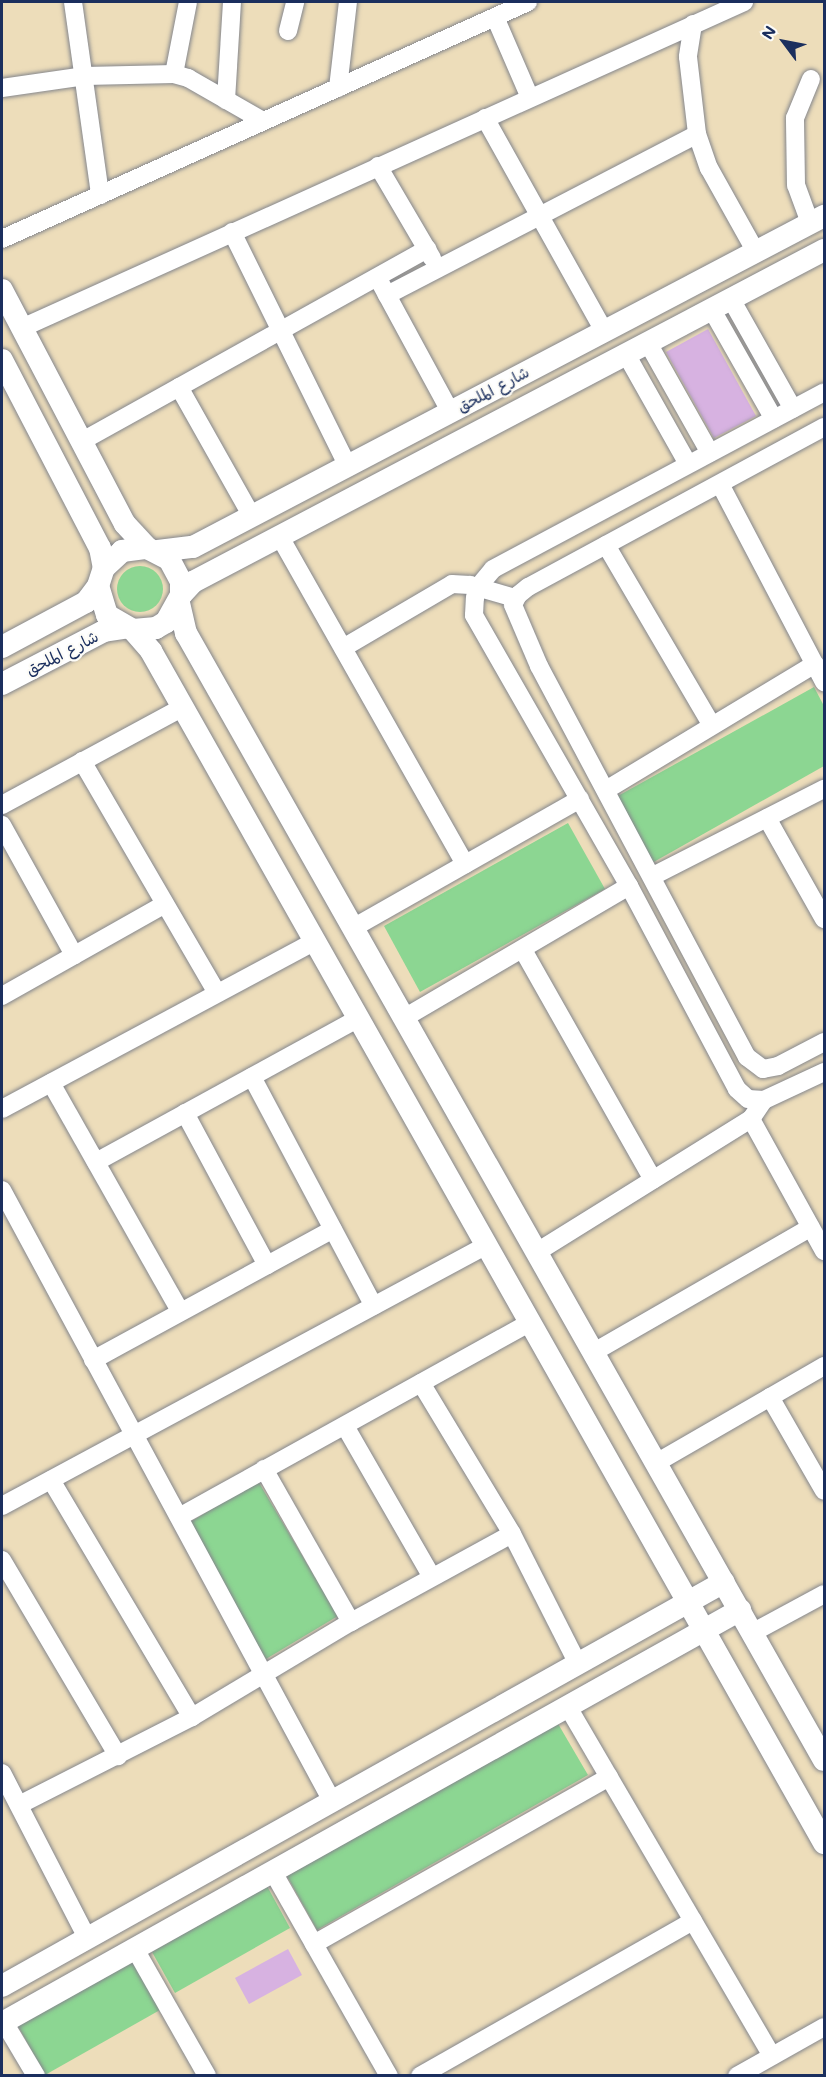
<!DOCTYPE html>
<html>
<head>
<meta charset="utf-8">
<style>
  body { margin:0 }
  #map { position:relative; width:826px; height:2077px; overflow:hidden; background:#edddba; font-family:Mali,"Playpen Sans Arabic",sans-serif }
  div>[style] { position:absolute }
  .green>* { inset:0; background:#8cd692 }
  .round { border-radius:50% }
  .building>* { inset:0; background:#d7b2e1 }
  .roads { filter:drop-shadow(0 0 2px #84868c) drop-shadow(0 0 2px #84868c) }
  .minor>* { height:18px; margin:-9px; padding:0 9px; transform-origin:9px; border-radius:9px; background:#fff }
  .tertiary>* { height:22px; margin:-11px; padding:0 11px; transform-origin:11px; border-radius:11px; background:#fff }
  span { translate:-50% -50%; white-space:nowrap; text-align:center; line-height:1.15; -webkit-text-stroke:4.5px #fdfcf7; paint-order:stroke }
  .street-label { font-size:16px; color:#1b2f5e }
  .frame { position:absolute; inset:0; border:3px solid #1b2f5e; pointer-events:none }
  .north { position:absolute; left:754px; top:12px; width:60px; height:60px; -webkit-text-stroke:4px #fdfcf7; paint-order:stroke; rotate:302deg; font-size:16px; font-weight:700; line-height:24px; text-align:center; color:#1b2f5e }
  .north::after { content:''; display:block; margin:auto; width:21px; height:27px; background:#1b2f5e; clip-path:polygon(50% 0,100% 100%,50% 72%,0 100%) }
</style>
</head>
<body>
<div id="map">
  <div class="green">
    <i class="round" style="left:117px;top:566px;width:46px;height:46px"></i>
    <i style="clip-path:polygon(814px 687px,824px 706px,824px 766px,652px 863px,616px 797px)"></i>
    <i style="clip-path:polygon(568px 823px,605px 889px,420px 992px,384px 926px)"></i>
    <i style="clip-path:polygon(258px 1481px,338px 1616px,266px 1659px,187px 1524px)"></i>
    <i style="clip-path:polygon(557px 1722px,588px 1775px,317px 1930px,287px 1876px)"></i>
    <i style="clip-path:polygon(267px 1886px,290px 1928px,175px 1993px,152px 1952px)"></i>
    <i style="clip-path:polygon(133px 1961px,160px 2010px,45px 2075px,18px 2026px)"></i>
  </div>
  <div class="building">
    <i style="clip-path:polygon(708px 329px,756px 416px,714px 438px,666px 352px)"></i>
    <i style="clip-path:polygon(288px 1949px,302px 1975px,249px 2004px,235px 1978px)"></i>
  </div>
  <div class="roads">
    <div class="minor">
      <i style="left:73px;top:2px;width:195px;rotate:82deg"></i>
      <i style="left:495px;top:17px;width:88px;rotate:66.6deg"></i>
      <i style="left:693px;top:24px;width:33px;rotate:99deg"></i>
      <i style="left:688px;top:57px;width:78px;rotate:83.3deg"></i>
      <i style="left:697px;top:134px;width:36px;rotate:71deg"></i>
      <i style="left:709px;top:168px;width:96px;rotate:60.8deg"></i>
      <i style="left:288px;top:31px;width:30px;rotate:-76deg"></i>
      <i style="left:174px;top:74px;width:73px;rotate:-79deg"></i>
      <i style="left:2px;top:88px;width:84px;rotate:-8.2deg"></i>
      <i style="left:85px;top:76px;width:89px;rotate:-1.3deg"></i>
      <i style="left:174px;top:74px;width:15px;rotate:16deg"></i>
      <i style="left:188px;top:78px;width:86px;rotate:29.8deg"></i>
      <i style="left:338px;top:88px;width:87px;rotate:-83.4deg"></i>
      <i style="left:226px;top:100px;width:98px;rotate:-86.5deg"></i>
      <i style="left:485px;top:118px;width:244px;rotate:60.8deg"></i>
      <i style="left:378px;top:166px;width:107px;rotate:59.6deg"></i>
      <i style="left:810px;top:223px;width:40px;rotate:-110.2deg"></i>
      <i style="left:796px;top:185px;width:67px;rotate:-90.9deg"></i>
      <i style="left:795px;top:118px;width:42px;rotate:-67.7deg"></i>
      <i style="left:232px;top:232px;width:260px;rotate:63.7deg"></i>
      <i style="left:2px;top:239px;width:577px;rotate:-24.25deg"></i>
      <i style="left:381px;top:284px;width:145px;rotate:61.5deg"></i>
      <i style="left:387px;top:295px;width:349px;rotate:-27.4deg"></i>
      <i style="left:731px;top:299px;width:126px;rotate:60.6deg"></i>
      <i style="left:712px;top:310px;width:125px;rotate:60.4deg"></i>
      <i style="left:24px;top:327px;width:790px;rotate:-24.29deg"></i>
      <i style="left:648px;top:343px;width:126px;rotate:60.6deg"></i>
      <i style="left:626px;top:354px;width:126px;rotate:60.6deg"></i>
      <i style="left:179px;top:387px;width:147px;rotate:60.6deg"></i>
      <i style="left:824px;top:427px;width:336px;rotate:151.6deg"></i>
      <i style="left:528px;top:587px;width:13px;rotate:141deg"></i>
      <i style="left:518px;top:595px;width:11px;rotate:117deg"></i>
      <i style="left:513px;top:605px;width:66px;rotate:66.9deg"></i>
      <i style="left:539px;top:666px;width:443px;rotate:62deg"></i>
      <i style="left:747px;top:1057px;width:20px;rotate:37deg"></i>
      <i style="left:763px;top:1069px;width:15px;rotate:-11deg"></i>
      <i style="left:778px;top:1066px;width:52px;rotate:-27.6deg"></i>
      <i style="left:84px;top:440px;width:393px;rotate:-29.1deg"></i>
      <i style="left:720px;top:484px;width:224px;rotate:62.3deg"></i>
      <i style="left:280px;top:537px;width:376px;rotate:60.5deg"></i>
      <i style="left:606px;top:545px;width:208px;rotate:59.6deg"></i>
      <i style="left:343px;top:648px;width:126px;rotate:-30.4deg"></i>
      <i style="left:452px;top:584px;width:18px;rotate:3deg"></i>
      <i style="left:470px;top:585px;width:47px;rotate:16.1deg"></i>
      <i style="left:82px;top:761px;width:268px;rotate:59.8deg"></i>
      <i style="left:606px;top:790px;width:244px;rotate:-31.1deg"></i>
      <i style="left:2px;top:805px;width:206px;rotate:-28.4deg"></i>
      <i style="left:767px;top:818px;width:116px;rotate:60.6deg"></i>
      <i style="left:2px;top:825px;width:149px;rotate:61deg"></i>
      <i style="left:653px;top:876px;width:192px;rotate:-27deg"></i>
      <i style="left:353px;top:928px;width:261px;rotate:-29.6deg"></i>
      <i style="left:523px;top:950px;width:264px;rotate:60.5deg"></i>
      <i style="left:2px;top:996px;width:187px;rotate:-29.4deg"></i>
      <i style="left:404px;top:1018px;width:261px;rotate:-30.4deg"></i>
      <i style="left:252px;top:1077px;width:259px;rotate:62deg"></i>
      <i style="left:51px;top:1083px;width:262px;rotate:60.5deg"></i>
      <i style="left:764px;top:1100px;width:16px;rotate:-176deg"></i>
      <i style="left:748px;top:1099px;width:15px;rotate:-138deg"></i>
      <i style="left:737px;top:1089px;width:230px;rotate:-118deg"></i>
      <i style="left:629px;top:886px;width:312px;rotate:-119.8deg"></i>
      <i style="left:474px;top:615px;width:17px;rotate:-87deg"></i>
      <i style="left:475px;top:598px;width:11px;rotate:-75deg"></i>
      <i style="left:478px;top:587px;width:23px;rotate:-50deg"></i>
      <i style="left:493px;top:569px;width:375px;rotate:-28.1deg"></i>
      <i style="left:2px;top:1109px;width:355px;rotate:-28.2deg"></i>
      <i style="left:185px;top:1113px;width:173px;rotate:61.7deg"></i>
      <i style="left:751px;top:1119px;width:151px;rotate:61.1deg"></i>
      <i style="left:96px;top:1162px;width:300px;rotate:-28.7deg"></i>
      <i style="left:2px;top:1190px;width:694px;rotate:61.63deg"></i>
      <i style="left:537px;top:1252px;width:252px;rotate:-31.9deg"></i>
      <i style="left:751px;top:1119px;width:23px;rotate:-56deg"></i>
      <i style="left:764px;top:1100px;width:66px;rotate:-25deg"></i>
      <i style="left:594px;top:1352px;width:250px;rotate:-29.9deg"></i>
      <i style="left:93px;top:1360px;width:273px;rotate:-28.6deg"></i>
      <i style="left:421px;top:1383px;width:176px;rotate:58.9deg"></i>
      <i style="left:512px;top:1534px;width:146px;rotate:63.1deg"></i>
      <i style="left:770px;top:1397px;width:108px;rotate:60.1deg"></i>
      <i style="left:345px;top:1426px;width:174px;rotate:60.1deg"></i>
      <i style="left:656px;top:1463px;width:194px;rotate:-30deg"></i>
      <i style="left:264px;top:1469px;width:176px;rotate:60.4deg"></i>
      <i style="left:51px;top:1480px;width:276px;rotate:59.3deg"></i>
      <i style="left:2px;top:1506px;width:551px;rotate:-28.29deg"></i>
      <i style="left:179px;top:1517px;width:402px;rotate:-29deg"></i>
      <i style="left:2px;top:1560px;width:228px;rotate:59.4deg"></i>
      <i style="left:752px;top:1633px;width:82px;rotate:-28.4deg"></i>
      <i style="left:568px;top:1707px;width:404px;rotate:59.7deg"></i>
      <i style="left:2px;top:1773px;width:186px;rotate:62.7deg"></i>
      <i style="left:19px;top:1805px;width:194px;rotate:-27deg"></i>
      <i style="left:192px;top:1717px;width:185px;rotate:-30.9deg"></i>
      <i style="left:351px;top:1622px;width:183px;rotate:-28.7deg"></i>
      <i style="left:273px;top:1872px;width:235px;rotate:60.4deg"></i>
      <i style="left:314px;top:1944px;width:339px;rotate:-29.5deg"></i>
      <i style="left:135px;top:1949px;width:146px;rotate:60.4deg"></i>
      <i style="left:4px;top:2022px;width:63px;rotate:59.3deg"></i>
      <i style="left:420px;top:2076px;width:314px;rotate:-29.6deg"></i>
      <i style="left:737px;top:2076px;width:100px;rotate:-29.4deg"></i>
    </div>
    <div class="tertiary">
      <i style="left:2px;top:290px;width:264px;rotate:62.3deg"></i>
      <i style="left:125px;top:524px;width:33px;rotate:47deg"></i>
      <i style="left:2px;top:360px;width:212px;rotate:62.5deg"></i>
      <i style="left:100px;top:548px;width:20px;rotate:79deg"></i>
      <i style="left:158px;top:551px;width:35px;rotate:-7deg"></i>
      <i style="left:193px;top:547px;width:713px;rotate:-27.68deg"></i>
      <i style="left:181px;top:595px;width:18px;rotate:-47deg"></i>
      <i style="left:193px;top:582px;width:713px;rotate:-27.75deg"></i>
      <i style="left:179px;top:603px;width:31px;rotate:77deg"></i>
      <i style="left:186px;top:633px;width:1295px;rotate:60.49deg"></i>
      <i style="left:133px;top:630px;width:28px;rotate:49deg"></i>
      <i style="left:151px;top:651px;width:1369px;rotate:60.55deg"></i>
      <i style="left:2px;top:647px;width:95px;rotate:-28.2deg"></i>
      <i style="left:86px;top:602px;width:20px;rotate:-53deg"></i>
      <i style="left:98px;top:586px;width:19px;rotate:-72deg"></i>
      <i style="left:104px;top:568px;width:25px;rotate:-43deg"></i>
      <i style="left:122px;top:551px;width:25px;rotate:-7deg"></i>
      <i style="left:147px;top:548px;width:25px;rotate:27deg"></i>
      <i style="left:169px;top:559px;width:26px;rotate:62deg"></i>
      <i style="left:181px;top:582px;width:13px;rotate:90deg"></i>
      <i style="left:181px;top:595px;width:31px;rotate:119deg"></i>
      <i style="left:166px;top:622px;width:12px;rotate:149deg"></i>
      <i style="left:156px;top:628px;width:23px;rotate:175deg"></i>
      <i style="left:133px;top:630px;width:30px;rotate:-150deg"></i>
      <i style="left:107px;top:615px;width:30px;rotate:-107deg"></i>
      <i style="left:2px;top:684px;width:115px;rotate:-27.5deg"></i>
      <i style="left:104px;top:631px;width:20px;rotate:-9deg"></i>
      <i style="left:2px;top:1986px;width:827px;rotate:-29.23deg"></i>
      <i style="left:2px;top:2023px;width:846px;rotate:-29.23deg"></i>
    </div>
  </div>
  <div class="street-label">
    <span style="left:493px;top:389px;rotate:-28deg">شارع الملحق</span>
    <span style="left:62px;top:653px;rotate:-27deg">شارع الملحق</span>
  </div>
  <div class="frame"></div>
  <div class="north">N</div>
</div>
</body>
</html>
